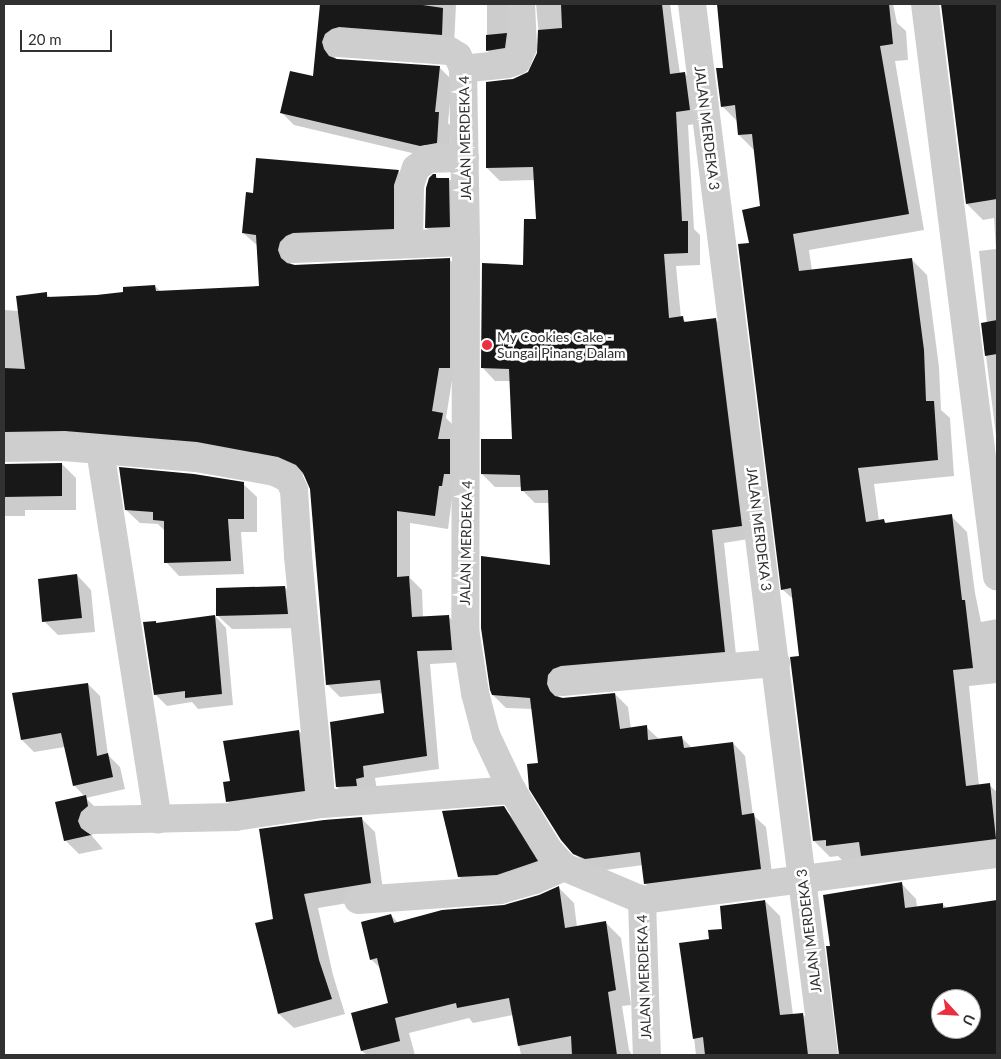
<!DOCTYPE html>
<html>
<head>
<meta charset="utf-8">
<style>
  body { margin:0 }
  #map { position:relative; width:1001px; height:1059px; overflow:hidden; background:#fff; font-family:Lato,sans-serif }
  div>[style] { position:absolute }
  .shadow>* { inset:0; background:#0003 }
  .building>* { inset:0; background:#181818 }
  .street>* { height:28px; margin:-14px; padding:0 14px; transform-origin:14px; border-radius:14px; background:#cecece }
  .dots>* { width:14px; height:14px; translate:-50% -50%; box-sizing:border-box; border:2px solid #fff; border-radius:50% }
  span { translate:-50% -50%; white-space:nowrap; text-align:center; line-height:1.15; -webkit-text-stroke:5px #fff; paint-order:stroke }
  .street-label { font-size:14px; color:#313131 }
  .poi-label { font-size:14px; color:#313131 }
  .left { translate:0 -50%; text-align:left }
  .frame { position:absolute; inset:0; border:5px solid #313131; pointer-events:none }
  .north { position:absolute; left:931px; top:989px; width:50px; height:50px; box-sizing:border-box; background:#fff; border:1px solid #adadad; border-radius:50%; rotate:115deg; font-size:14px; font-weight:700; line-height:20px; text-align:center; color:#313131 }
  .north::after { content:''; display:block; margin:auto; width:18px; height:22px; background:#ec2f3f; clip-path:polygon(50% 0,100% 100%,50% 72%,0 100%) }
  .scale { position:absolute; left:20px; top:30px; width:92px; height:22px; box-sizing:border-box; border:2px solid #313131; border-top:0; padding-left:6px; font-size:15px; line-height:18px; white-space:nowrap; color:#313131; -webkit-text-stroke:4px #fff; paint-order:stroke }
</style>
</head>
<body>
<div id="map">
  <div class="shadow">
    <i style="clip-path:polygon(321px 4px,456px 4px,454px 47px,335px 56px,336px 60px,439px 67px,452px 80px,448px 123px,451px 126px,450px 156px,433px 158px,294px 125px,281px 112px,314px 78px)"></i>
    <i style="clip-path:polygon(487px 4px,525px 4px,518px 61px,500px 63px,487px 50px)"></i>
    <i style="clip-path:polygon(536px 4px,670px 4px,680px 74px,684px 73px,697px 86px,702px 123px,688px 125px,694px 229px,700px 235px,700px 265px,676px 266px,681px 318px,688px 323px,715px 319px,728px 332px,754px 538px,724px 543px,737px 664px,560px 688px,559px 698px,615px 694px,628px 707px,631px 729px,646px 727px,659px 739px,682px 738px,692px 748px,733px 743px,745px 756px,753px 815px,766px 827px,773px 881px,658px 896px,645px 883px,643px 865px,598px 871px,588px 866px,574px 853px,540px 764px,532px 709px,506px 708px,493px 695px,551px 566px,550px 503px,535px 503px,522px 490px,522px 487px,495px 487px,482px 474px,513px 440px,511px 381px,495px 381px,483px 368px,524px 266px,537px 220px,535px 180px,500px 181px,487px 168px,513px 80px,528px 74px,540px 47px)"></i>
    <i style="clip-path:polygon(719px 4px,893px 4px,897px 23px,906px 31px,908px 60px,895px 61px,924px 230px,809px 250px,812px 271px,911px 259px,927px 275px,939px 367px,941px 410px,950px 418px,954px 476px,874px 484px,879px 521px,884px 521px,887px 524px,951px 516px,967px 532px,975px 593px,981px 622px,997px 619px,997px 683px,969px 686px,979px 786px,989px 785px,997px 792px,997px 856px,844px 862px,838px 856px,830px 857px,814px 841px,800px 657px,794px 600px,782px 589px,751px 244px,761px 207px,755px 151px,739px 135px,738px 122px,722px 106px,725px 69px)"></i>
    <i style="clip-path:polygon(955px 4px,997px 4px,997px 443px,982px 324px,987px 323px,979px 251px,996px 249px,994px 218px,983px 220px,967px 204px,942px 7px)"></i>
    <i style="clip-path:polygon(398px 171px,411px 184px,406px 242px,293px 255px,291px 263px,292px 265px,450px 260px,463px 273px,463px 381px,452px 380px,446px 418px,455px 427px,452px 498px,448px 529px,410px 523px,410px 578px,422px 590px,423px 617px,449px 617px,462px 630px,465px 662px,430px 664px,439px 769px,375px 778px,377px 790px,350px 800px,337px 787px,385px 714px,383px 693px,340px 697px,327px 684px,311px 489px,306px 476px,292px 469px,4px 440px,4px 310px,19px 311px,46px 294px,51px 298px,125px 293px,155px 286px,161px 292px,261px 287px,258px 246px,243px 233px,254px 194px)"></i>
    <i style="clip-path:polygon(436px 176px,439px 179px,449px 179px,456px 186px,456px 233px,433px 234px,426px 228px)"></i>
    <i style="clip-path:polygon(62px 464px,76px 478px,76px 510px,25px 510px,25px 516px,4px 516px,4px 465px)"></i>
    <i style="clip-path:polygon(243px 484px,257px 497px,257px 532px,241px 532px,244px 574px,179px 576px,166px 562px,165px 531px,158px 524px,140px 523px,126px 510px)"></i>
    <i style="clip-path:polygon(77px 575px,91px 590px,95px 632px,58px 635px,44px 621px)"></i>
    <i style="clip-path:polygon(285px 587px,299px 601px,302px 628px,232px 629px,217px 615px)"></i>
    <i style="clip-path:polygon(215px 616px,226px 628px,233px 705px,198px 709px,192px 702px,167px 706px,155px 694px,156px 622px,158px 624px)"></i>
    <i style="clip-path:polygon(88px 684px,100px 696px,108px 755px,120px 767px,125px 789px,86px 798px,99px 811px,92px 836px,103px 849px,79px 854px,65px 840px,85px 797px,74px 785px,65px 747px,34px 752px,22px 740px)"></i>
    <i style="clip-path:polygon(299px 731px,312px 744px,318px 804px,241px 814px,227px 801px,231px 782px,224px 742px)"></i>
    <i style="clip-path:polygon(503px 808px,523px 827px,556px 881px,478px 896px,459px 877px)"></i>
    <i style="clip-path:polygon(361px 818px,375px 832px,384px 897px,318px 908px,333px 975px,345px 1014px,294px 1028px,279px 1014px,256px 924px,275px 920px)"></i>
    <i style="clip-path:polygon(evenodd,901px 883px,916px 899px,917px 907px,942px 904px,947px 908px,995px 901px,997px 903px,997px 1055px,840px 1055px,832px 947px,901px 883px,941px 999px,971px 999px,971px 1029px,941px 1029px,941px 999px)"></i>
    <i style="clip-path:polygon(559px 888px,574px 903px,577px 927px,605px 922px,621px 938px,631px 1005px,622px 1006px,629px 1050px,632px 1055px,521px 1055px,513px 1015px,473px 1023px,469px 1018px,409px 1033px,415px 1055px,367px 1055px,362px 1051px,353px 1014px,390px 1004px,382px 970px,371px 959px,391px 915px,398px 923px,505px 906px,540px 896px)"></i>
    <i style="clip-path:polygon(765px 901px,780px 916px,793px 1015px,802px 1014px,818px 1029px,821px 1055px,696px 1055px,689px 992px,710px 940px)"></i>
  </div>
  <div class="building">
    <i style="clip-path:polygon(320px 4px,416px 4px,443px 8px,442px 35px,339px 27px,332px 29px,325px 34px,322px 42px,324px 49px,329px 56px,337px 59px,440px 66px,435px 112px,439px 112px,437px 143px,420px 146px,280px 113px,290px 71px,313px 76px)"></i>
    <i style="clip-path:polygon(561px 4px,662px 4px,670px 74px,685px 72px,690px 110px,676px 112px,682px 221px,688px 221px,688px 253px,664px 254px,669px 318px,683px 316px,684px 322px,716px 318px,742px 526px,712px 530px,725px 652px,561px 666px,553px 669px,548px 675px,547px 684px,550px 691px,555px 696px,563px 698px,615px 693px,620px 729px,647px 725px,648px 740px,682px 736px,684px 748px,733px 742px,742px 815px,754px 813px,761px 869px,644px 884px,640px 852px,585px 859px,573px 854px,561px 840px,529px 789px,527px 764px,538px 763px,530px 698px,492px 695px,490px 690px,481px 628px,481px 556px,550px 565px,548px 490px,521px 491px,520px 475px,481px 474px,481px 439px,512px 439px,509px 369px,481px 368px,482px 263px,523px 265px,524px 219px,536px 219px,533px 167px,486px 168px,486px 82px,513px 79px,528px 72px,537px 53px,538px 30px,562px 28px)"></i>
    <i style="clip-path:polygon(717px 4px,889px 4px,893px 44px,880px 46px,909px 214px,793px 234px,799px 271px,912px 258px,924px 350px,926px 401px,934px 401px,938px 460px,858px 468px,866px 522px,884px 519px,885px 523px,952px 514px,962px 600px,965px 600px,973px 668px,953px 670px,966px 786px,990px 783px,996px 839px,861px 856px,859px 842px,826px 846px,826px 840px,813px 841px,790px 657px,799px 656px,791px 588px,781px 590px,738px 244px,749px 243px,742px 210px,760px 206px,752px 134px,738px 135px,735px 105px,721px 107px,716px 68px,723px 68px)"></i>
    <i style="clip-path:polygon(941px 4px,997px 4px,997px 199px,966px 204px)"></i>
    <i style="clip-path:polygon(507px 33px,505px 48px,486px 51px,486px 35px)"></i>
    <i style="clip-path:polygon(256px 158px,399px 170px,394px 185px,394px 229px,293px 233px,286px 236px,280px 242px,278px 250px,281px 258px,287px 263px,295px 265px,450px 258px,450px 368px,439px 368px,432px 411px,443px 413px,438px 439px,450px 439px,450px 474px,444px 474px,442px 486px,439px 486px,435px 516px,397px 511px,397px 577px,409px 576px,412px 617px,449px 615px,452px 650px,417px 651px,427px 756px,363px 766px,364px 777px,356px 779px,357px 786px,336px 787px,330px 722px,384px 713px,380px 680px,326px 685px,310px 489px,303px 473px,296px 465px,278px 457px,197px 442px,65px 431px,4px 432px,4px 368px,25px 369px,16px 296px,47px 292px,47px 297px,97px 295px,123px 292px,123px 287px,155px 285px,156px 291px,259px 286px,256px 235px,242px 233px,246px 192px,253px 193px)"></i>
    <i style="clip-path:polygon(433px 174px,436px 174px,436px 178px,449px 178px,450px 227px,425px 228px,426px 188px,429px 178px)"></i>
    <i style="clip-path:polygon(997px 320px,997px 354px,985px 356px,981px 323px)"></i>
    <i style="clip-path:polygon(62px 463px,62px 496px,4px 497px,4px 464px)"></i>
    <i style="clip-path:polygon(119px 467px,194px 474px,244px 482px,244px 519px,228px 519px,231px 561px,164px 563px,164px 521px,153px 520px,153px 512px,125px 510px)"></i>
    <i style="clip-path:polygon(77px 574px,82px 618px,42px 622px,38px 579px)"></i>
    <i style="clip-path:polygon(285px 586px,288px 614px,216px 616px,216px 588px)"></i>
    <i style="clip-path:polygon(215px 615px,222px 694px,185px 698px,185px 691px,154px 695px,143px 622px,156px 621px,156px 623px)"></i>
    <i style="clip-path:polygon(88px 683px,97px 756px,108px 753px,113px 777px,73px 786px,61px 733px,21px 740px,12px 693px)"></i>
    <i style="clip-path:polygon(299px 730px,305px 791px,226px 802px,223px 782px,230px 781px,223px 741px)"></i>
    <i style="clip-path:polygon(86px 795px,88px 806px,81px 812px,78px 821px,81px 828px,91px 835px,64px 841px,55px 802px)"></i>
    <i style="clip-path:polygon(504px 806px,538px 861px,497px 875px,458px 877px,442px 811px)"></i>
    <i style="clip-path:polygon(362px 817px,371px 883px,304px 894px,319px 960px,332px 999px,278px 1014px,255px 923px,273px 919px,259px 829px,324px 820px)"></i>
    <i style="clip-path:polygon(evenodd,902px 882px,905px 908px,943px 903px,943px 908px,997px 900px,997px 1055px,839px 1055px,826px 946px,830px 946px,823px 895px,902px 882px,941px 999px,971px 999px,971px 1029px,941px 1029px,941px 999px)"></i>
    <i style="clip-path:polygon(559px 886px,565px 928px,606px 921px,616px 990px,608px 992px,617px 1055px,572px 1055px,571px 1036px,518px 1046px,509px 998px,457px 1008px,456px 1003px,395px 1018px,400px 1041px,361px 1051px,351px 1013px,388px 1003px,377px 958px,370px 960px,361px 922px,391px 914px,394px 923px,442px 910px,504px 905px,539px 895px)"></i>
    <i style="clip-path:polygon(765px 900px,780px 1015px,803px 1013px,808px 1055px,705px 1055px,703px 1037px,693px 1039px,679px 943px,709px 939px,708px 930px,722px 929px,720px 906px)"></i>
  </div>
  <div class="street">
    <i style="left:521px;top:4px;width:43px;rotate:87.3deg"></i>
    <i style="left:523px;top:47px;width:15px;rotate:113deg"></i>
    <i style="left:517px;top:61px;width:9px;rotate:162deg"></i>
    <i style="left:508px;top:64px;width:45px;rotate:173.7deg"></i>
    <i style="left:463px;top:69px;width:173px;rotate:89deg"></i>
    <i style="left:466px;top:242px;width:387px;rotate:90.1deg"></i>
    <i style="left:465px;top:629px;width:65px;rotate:81.1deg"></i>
    <i style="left:475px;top:693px;width:43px;rotate:75.3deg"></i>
    <i style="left:486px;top:735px;width:61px;rotate:64.7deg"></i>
    <i style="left:512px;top:790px;width:69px;rotate:58.6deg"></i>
    <i style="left:548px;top:849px;width:24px;rotate:48deg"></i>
    <i style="left:564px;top:867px;width:85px;rotate:22.9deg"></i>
    <i style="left:642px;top:900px;width:155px;rotate:88.2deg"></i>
    <i style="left:692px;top:4px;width:1059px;rotate:82.84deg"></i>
    <i style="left:925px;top:4px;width:577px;rotate:82.83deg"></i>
    <i style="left:338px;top:43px;width:112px;rotate:4.1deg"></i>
    <i style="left:450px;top:51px;width:9px;rotate:32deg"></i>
    <i style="left:458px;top:56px;width:14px;rotate:69deg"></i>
    <i style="left:409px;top:244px;width:59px;rotate:-89deg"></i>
    <i style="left:410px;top:185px;width:18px;rotate:-71deg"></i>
    <i style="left:416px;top:168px;width:15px;rotate:-37deg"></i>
    <i style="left:428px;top:159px;width:37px;rotate:-2deg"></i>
    <i style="left:294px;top:249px;width:172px;rotate:-2.3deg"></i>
    <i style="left:4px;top:448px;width:60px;rotate:-1deg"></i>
    <i style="left:64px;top:447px;width:132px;rotate:4.8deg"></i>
    <i style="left:196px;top:458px;width:80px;rotate:10deg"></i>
    <i style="left:275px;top:472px;width:16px;rotate:27deg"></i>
    <i style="left:289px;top:479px;width:12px;rotate:66deg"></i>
    <i style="left:294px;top:490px;width:66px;rotate:86.5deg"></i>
    <i style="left:298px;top:556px;width:249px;rotate:84.5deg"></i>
    <i style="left:100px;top:450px;width:374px;rotate:81.1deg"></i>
    <i style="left:562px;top:682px;width:215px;rotate:-5.1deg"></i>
    <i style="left:94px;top:820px;width:141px;rotate:-1.2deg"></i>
    <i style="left:235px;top:817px;width:88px;rotate:-8.5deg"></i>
    <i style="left:322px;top:804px;width:191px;rotate:-4.2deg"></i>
    <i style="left:358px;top:900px;width:142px;rotate:-4deg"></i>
    <i style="left:500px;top:890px;width:36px;rotate:-16deg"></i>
    <i style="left:535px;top:880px;width:32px;rotate:-24deg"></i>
    <i style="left:642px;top:900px;width:358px;rotate:-7.4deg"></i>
  </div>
  <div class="dots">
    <i style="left:487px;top:345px;background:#ec2f3f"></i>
  </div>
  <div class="street-label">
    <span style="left:707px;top:128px;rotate:83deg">JALAN MERDEKA 3</span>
    <span style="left:465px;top:138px;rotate:-91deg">JALAN MERDEKA 4</span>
    <span style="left:759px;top:529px;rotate:83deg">JALAN MERDEKA 3</span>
    <span style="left:466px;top:543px;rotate:-89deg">JALAN MERDEKA 4</span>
    <span style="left:809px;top:931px;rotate:-97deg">JALAN MERDEKA 3</span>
    <span style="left:644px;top:977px;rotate:-92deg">JALAN MERDEKA 4</span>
  </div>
  <div class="poi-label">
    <span class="left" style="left:497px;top:345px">My Cookies Cake -<br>Sungai Pinang Dalam</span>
  </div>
  <div class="frame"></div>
  <div class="north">U</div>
  <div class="scale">20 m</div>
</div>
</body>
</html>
